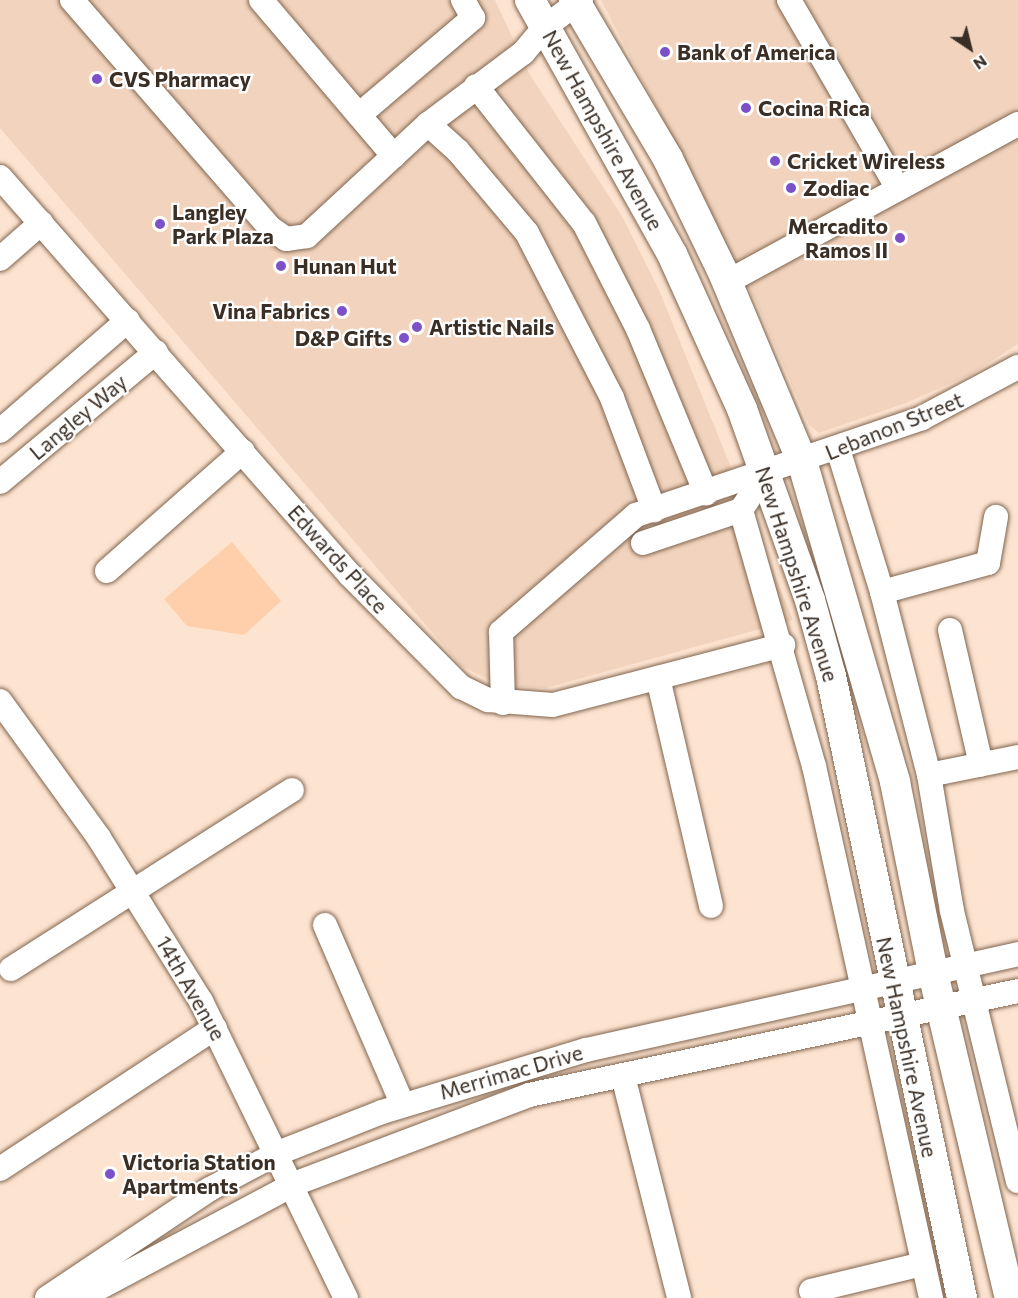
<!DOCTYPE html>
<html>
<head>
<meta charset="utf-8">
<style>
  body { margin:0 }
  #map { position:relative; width:1018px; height:1298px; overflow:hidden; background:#fde4d0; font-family:Commissioner,sans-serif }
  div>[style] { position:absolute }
  .built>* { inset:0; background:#f2d4be }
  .green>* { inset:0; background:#fecfaa }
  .roads { filter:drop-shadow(0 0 2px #80654f) drop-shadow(0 0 2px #80654f) }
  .minor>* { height:24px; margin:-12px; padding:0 12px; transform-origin:12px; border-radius:12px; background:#fff }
  .major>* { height:30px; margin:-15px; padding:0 15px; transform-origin:15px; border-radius:15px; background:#fff }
  .dots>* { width:16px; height:16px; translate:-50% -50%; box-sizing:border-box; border:3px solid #fff; border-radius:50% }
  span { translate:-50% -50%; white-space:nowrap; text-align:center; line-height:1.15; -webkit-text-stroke:4.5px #fff; paint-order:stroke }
  .poi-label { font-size:21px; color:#3a2e25; font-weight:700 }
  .left { translate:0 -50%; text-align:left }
  .right { translate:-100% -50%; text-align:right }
  .street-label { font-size:21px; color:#3a2e25 }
  .north { position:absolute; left:940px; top:18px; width:60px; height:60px; -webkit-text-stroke:4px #fff; paint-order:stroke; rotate:145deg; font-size:16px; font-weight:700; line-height:24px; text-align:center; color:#3a2e25 }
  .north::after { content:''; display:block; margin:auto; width:21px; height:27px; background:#3a2e25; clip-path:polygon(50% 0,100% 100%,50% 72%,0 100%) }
</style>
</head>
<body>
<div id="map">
  <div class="built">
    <i style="clip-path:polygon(0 0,495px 0,530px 75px,622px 216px,659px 290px,793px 620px,546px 688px,502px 686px,461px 666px,0 128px)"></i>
    <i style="clip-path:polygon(601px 0,1018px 0,1018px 344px,972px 374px,906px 403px,819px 433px,809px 425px,755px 300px)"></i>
  </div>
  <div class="green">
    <i style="clip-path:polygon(232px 542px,281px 601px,244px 635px,187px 626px,164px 599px)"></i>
  </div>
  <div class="roads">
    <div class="minor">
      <i style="left:72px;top:0;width:301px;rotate:49deg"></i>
      <i style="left:269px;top:227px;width:21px;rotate:35deg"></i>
      <i style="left:286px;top:239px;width:21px;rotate:-8deg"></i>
      <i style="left:307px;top:236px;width:165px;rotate:-42.8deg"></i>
      <i style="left:428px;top:124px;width:119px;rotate:-36.8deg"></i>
      <i style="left:523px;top:53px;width:34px;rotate:-50deg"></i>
      <i style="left:545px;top:27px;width:45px;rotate:-36.9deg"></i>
      <i style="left:261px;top:0;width:205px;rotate:49.6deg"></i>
      <i style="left:789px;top:0;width:218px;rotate:60deg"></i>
      <i style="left:476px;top:86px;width:174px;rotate:51.8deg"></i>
      <i style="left:584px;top:223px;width:119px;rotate:63deg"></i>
      <i style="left:638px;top:329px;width:178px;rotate:67.5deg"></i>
      <i style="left:359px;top:115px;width:150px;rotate:-40.4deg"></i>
      <i style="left:473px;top:18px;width:21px;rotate:-119deg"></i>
      <i style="left:428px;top:124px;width:40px;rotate:42deg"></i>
      <i style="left:458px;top:151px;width:107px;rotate:49.9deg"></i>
      <i style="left:527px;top:233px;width:186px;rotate:62.7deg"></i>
      <i style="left:612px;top:398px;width:120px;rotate:69.4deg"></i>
      <i style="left:0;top:177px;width:530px;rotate:48.67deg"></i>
      <i style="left:350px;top:575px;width:158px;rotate:45.3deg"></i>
      <i style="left:461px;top:687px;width:30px;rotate:26deg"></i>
      <i style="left:488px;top:700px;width:65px;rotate:4.4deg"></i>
      <i style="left:553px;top:705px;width:238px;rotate:-14.6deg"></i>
      <i style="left:0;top:259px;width:55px;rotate:-41.3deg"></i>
      <i style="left:727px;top:282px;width:331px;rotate:-28.5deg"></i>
      <i style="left:0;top:431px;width:169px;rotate:-40.9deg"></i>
      <i style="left:838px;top:449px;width:150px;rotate:72.9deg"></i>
      <i style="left:882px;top:592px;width:189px;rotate:75.6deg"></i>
      <i style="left:929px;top:775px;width:138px;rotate:80.4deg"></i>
      <i style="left:952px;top:911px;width:278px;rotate:76.3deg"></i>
      <i style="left:0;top:482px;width:203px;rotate:-39.8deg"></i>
      <i style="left:741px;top:510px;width:266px;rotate:74.1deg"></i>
      <i style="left:814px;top:766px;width:545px;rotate:77.6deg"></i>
      <i style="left:643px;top:543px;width:103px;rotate:-18.6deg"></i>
      <i style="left:741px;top:510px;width:14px;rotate:-56deg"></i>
      <i style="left:107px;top:571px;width:181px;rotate:-41.4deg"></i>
      <i style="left:882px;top:592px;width:110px;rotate:-15.3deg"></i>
      <i style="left:988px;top:563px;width:47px;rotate:-80.1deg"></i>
      <i style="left:950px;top:630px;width:138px;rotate:77deg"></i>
      <i style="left:658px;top:678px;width:234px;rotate:76.9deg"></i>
      <i style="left:0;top:701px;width:169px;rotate:54.1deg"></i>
      <i style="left:99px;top:838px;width:192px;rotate:58deg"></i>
      <i style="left:201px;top:1001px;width:331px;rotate:64deg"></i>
      <i style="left:503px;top:703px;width:71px;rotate:-91.6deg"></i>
      <i style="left:501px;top:632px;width:179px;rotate:-40.9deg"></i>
      <i style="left:636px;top:515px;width:302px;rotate:-18.7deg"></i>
      <i style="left:922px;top:418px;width:109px;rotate:-28deg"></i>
      <i style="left:929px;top:775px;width:91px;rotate:-11.4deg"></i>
      <i style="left:325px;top:925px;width:196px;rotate:66.6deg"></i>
      <i style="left:11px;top:969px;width:333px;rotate:-32.5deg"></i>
      <i style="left:623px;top:1076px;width:229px;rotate:75.8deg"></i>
      <i style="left:0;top:1169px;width:257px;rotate:-33.3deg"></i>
      <i style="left:811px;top:1291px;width:115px;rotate:-13.6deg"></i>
      <i style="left:47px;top:1298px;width:196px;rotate:-33.8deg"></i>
      <i style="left:210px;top:1189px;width:77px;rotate:-27.9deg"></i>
      <i style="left:278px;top:1153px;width:112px;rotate:-21.5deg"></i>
      <i style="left:382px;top:1112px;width:213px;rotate:-16.9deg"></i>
      <i style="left:586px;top:1050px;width:443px;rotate:-12.5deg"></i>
      <i style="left:80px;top:1298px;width:242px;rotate:-28deg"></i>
      <i style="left:294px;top:1184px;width:251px;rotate:-20.7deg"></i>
      <i style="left:529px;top:1095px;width:500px;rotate:-12deg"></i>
    </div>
    <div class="major">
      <i style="left:530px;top:0;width:291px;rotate:60.8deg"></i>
      <i style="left:672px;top:254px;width:170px;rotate:65.7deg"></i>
      <i style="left:742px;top:409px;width:203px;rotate:70.4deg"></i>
      <i style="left:810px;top:600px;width:79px;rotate:74.6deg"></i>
      <i style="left:831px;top:676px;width:636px;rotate:78.11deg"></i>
      <i style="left:574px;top:0;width:185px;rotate:59.4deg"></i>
      <i style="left:668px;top:159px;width:123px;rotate:64.1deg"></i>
      <i style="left:722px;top:270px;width:207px;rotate:67.3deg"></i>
      <i style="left:802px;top:461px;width:334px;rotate:73.8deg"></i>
      <i style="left:895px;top:782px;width:195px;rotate:78.7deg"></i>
      <i style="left:933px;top:973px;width:334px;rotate:76.7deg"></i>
    </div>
  </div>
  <div class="dots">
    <i style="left:665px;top:52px;background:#7c50c9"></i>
    <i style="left:97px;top:79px;background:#7c50c9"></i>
    <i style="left:746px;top:108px;background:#7c50c9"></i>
    <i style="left:775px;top:161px;background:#7c50c9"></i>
    <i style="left:791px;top:188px;background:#7c50c9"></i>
    <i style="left:160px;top:224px;background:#7c50c9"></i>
    <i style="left:900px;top:238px;background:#7c50c9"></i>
    <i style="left:281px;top:266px;background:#7c50c9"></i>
    <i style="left:342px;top:311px;background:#7c50c9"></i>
    <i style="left:417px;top:327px;background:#7c50c9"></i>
    <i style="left:404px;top:338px;background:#7c50c9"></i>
    <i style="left:110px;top:1174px;background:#7c50c9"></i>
  </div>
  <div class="poi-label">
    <span class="left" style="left:677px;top:52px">Bank of America</span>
    <span class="left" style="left:109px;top:79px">CVS Pharmacy</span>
    <span class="left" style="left:758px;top:108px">Cocina Rica</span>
    <span class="left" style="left:787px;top:161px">Cricket Wireless</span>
    <span class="left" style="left:803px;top:188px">Zodiac</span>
    <span class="left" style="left:172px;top:224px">Langley<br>Park Plaza</span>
    <span class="right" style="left:888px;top:238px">Mercadito<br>Ramos II</span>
    <span class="left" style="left:293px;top:266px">Hunan Hut</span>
    <span class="right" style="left:330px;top:311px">Vina Fabrics</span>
    <span class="left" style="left:429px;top:327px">Artistic Nails</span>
    <span class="right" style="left:392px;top:338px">D&amp;P Gifts</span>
    <span class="left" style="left:122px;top:1174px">Victoria Station<br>Apartments</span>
  </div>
  <div class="street-label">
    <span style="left:603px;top:130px;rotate:61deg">New Hampshire Avenue</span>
    <span style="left:78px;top:417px;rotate:-40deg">Langley Way</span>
    <span style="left:894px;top:426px;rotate:-22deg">Lebanon Street</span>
    <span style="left:338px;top:559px;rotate:48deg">Edwards Place</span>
    <span style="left:797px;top:574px;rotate:72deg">New Hampshire Avenue</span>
    <span style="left:191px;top:988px;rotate:60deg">14th Avenue</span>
    <span style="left:907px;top:1047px;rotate:78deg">New Hampshire Avenue</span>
    <span style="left:511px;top:1072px;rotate:-16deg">Merrimac Drive</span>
  </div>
  <div class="north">N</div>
</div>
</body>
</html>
